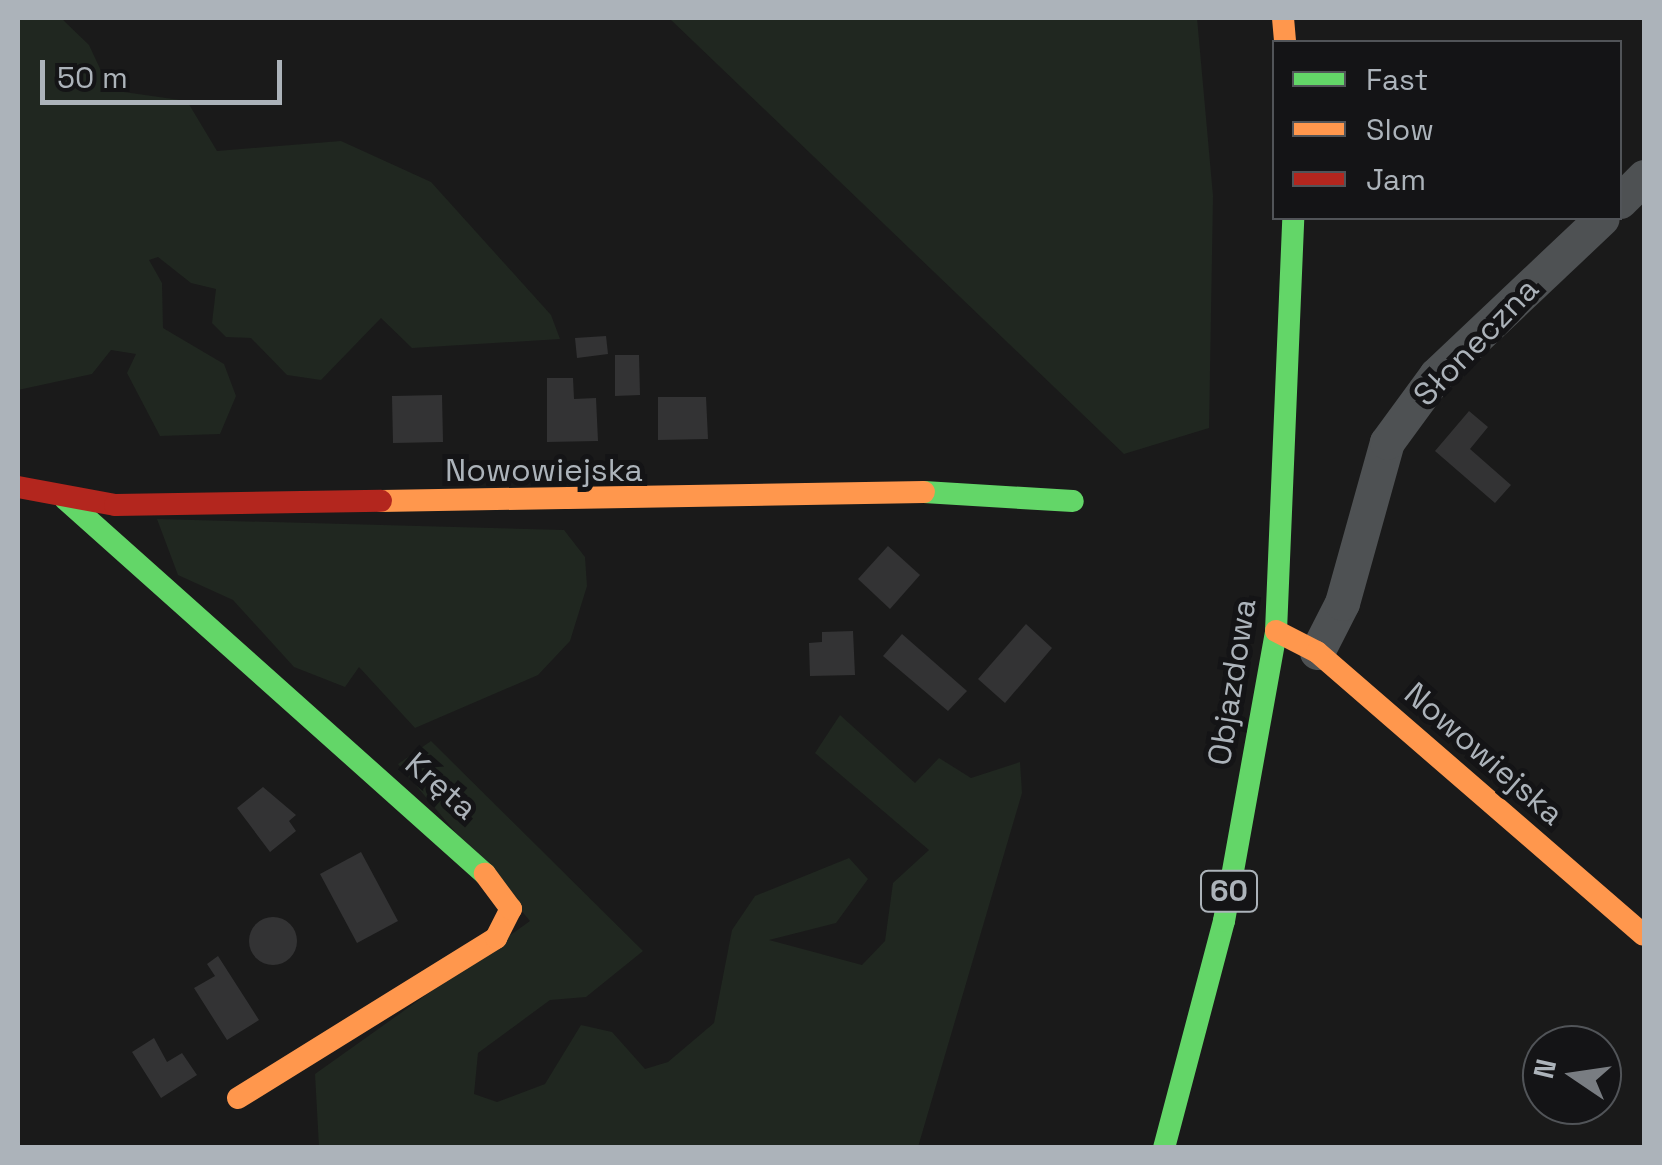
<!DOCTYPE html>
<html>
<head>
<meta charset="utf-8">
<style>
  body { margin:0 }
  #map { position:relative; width:1662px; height:1165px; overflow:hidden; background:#1a1a1a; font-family:"Space Grotesk",sans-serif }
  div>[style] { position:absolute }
  .green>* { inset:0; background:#202720 }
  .building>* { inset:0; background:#333334 }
  .round { border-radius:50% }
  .street>* { height:35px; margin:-17.5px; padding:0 17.5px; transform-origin:17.5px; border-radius:17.5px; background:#4e5153 }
  .fast>* { height:22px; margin:-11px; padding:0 11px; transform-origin:11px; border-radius:11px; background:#63d668 }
  .slow>* { height:22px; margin:-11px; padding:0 11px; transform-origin:11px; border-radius:11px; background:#ff974d }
  .jam>* { height:22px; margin:-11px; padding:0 11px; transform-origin:11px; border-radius:11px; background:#b3261e }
  span { translate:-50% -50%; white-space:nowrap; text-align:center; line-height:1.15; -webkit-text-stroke:10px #141416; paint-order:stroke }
  .shield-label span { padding:2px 8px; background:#141416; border:2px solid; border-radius:8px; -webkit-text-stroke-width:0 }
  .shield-label { font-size:30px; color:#acb3ba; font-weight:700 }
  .street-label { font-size:32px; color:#acb3ba }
  .frame { position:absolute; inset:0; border:20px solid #acb3ba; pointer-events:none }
  .legend { position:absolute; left:1272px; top:40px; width:350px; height:180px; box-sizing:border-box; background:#141416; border:2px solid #515458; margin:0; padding:12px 18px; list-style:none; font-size:30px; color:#acb3ba }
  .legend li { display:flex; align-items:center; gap:20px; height:50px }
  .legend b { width:50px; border:2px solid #515458 }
  .north { position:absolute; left:1522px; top:1025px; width:100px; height:100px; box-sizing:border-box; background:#141416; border:2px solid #515458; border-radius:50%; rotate:283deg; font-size:28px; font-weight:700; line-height:40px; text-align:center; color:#acb3ba }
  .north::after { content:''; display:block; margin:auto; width:35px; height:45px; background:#797d82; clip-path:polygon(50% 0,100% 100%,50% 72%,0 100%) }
  .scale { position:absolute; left:40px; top:60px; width:242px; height:45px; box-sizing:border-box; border:5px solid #acb3ba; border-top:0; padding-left:12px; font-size:30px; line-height:35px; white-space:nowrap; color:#acb3ba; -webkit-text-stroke:8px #141416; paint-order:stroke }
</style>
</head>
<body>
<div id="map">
  <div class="green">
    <i style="clip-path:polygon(18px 18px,61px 18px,89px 45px,110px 90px,187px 101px,217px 151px,341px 141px,431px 182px,551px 315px,560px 339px,412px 348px,381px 318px,321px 380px,287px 375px,251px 338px,226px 337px,212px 323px,216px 289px,191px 283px,158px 257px,149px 260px,162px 283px,163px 328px,224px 364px,236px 396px,220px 434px,160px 436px,127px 373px,136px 354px,111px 350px,92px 374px,18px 390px)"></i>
    <i style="clip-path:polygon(669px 18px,1197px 18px,1213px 196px,1209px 428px,1124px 454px)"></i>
    <i style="clip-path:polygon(157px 519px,564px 530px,585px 557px,587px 586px,570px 641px,538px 675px,415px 728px,359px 667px,345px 687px,294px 667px,233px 600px,178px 575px)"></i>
    <i style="clip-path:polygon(840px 715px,915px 783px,939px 758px,971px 778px,1020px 762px,1022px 793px,918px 1147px,319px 1147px,315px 1074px,530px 921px,398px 764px,431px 741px,643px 951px,586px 997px,550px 1000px,478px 1053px,474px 1094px,497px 1102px,545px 1084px,581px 1025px,612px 1032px,645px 1069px,668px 1062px,714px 1023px,732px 930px,755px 896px,849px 858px,868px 879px,836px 923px,769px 940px,862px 965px,885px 941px,893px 883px,929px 850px,815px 753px)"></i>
  </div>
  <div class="building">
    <i style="clip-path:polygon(606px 336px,608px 354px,577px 358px,575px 338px)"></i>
    <i style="clip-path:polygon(615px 355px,639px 355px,640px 395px,615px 396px)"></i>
    <i style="clip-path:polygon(547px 378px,573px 378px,574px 399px,596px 398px,598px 441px,547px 442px)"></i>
    <i style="clip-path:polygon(442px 395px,443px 442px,393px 443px,392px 396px)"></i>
    <i style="clip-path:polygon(658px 397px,706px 397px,708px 439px,658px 440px)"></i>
    <i style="clip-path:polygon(1469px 411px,1488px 427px,1470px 449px,1511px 485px,1495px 503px,1435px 451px)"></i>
    <i style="clip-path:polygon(888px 546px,920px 575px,890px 609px,858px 579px)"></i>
    <i style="clip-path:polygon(1026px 624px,1052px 648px,1005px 703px,978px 679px)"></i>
    <i style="clip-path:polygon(853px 631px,855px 675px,810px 676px,809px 643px,822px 642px,822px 632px)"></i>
    <i style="clip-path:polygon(902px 634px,967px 691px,948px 711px,883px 656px)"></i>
    <i style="clip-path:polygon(263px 787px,296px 815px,289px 821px,296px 831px,270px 852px,237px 808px)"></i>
    <i style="clip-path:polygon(361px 852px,398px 921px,357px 943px,320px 874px)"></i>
    <i class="round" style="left:249px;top:917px;width:48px;height:48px"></i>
    <i style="clip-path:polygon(218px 956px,259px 1020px,227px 1040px,194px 988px,215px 976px,207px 964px)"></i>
    <i style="clip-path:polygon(154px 1038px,167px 1062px,182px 1053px,197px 1075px,161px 1098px,132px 1052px)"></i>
  </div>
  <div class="street">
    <i style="left:1620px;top:201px;width:34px;rotate:-45deg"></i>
    <i style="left:1317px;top:652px;width:55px;rotate:-63deg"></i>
    <i style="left:1342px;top:603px;width:167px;rotate:-74.4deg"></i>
    <i style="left:1387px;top:442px;width:83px;rotate:-53.8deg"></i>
    <i style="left:1436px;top:375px;width:228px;rotate:-43.4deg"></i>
  </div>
  <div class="fast">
    <i style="left:924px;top:492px;width:149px;rotate:3.5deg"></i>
    <i style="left:65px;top:499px;width:563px;rotate:41.76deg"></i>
    <i style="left:1164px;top:1148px;width:235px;rotate:-75.2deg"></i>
    <i style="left:1224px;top:921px;width:295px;rotate:-79.8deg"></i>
    <i style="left:1276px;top:631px;width:413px;rotate:-87.6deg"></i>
  </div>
  <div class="slow">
    <i style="left:1283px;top:18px;width:24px;rotate:85deg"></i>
    <i style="left:381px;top:501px;width:543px;rotate:-0.95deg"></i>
    <i style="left:1276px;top:631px;width:46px;rotate:27.1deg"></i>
    <i style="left:1317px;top:652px;width:432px;rotate:40.9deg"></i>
    <i style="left:238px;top:1098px;width:304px;rotate:-31.8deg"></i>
    <i style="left:496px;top:938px;width:33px;rotate:-63deg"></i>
    <i style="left:511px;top:909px;width:44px;rotate:-126.6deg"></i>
  </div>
  <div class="jam">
    <i style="left:18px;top:487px;width:99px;rotate:10.5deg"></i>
    <i style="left:115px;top:505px;width:266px;rotate:-0.9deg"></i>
  </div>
  <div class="shield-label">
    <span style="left:1229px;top:891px">60</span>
  </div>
  <div class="street-label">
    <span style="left:1476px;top:342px;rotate:-46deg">Słoneczna</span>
    <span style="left:544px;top:470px">Nowowiejska</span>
    <span style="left:1232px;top:682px;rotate:-81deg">Objazdowa</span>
    <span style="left:1484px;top:754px;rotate:41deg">Nowowiejska</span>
    <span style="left:441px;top:786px;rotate:41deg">Kręta</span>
  </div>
  <div class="frame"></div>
  <ul class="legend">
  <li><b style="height:12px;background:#63d668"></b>Fast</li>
  <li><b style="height:12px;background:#ff974d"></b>Slow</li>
  <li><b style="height:12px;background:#b3261e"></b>Jam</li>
  </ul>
  <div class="north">N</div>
  <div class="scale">50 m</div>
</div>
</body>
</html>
